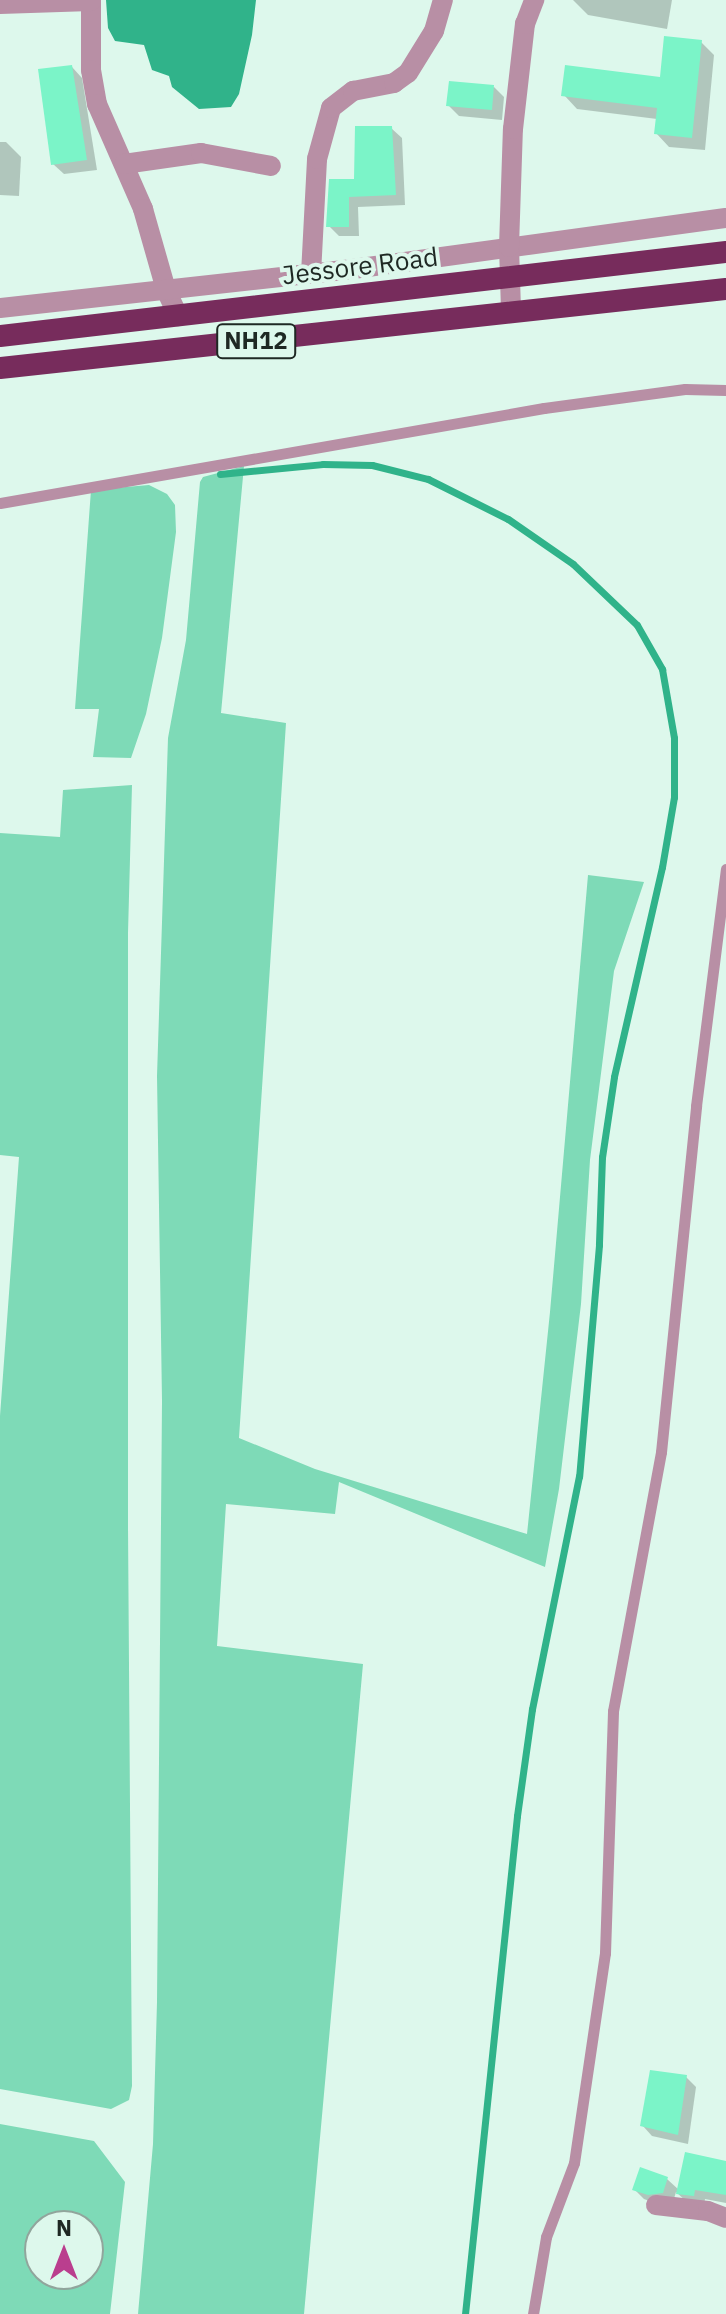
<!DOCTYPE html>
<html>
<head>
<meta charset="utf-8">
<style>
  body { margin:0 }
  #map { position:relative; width:726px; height:2314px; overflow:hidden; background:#ddf8ec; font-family:"IBM Plex Sans",sans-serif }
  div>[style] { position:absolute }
  .green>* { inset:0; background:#7edab7 }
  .water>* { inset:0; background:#30b38a }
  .shadow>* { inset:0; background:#0003 }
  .stream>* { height:7px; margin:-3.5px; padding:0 3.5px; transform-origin:3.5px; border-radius:3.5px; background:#30b38a }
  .building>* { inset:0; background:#7bf4c8 }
  .service>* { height:11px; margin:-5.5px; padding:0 5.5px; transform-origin:5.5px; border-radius:5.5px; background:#b88fa5 }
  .minor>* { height:20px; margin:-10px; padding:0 10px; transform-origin:10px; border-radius:10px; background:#b88fa5 }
  .tertiary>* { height:20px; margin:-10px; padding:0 10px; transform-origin:10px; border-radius:10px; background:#b88fa5 }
  .trunk>* { height:22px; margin:-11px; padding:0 11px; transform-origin:11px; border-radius:11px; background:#772c5c }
  span { translate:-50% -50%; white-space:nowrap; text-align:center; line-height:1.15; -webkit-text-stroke:8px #ddf8ec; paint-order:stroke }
  .shield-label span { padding:2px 6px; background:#ddf8ec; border:2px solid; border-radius:6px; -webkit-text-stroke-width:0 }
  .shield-label { font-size:24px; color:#1e2823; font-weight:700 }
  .street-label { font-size:26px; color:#1e2823 }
  .north { position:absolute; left:24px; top:2210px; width:80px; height:80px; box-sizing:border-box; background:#ddf8ec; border:2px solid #91a59c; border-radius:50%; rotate:0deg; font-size:22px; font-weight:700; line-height:32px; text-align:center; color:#1e2823 }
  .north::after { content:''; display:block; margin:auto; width:28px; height:36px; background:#ba3e8e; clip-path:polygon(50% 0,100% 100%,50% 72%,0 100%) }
</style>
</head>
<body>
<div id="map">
  <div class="green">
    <i style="clip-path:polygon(244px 466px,221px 713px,286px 723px,239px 1438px,315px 1469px,527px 1534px,550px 1312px,588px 875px,644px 882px,614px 971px,590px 1160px,581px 1304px,559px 1489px,545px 1567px,339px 1482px,335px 1514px,226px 1504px,217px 1646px,363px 1664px,304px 2314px,138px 2314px,153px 2144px,157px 2002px,162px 1401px,157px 1076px,168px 738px,186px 640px,200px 482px,203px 477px)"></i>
    <i style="clip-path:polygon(149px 485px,167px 494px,175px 505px,176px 532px,162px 638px,146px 714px,131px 758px,93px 757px,99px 709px,75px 709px,91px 490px)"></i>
    <i style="clip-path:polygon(132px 785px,128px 933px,128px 1526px,132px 2086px,129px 2100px,111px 2109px,0 2089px,0 1416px,19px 1157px,0 1155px,0 833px,60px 837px,63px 790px)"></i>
    <i style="clip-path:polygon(evenodd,0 2124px,94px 2141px,125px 2182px,110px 2314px,0 2314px,0 2124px,40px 2226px,88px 2226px,88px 2274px,40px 2274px,40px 2226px)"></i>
  </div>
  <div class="water">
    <i style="clip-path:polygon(106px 0,256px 0,252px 35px,239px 94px,231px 107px,199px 109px,172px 87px,169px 76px,152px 70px,144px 45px,115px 41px,108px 28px)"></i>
  </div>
  <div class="shadow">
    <i style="clip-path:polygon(573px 0,672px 0,667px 29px,588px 15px)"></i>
    <i style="clip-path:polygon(701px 42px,714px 55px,705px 150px,669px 147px,656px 133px,657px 119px,577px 109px,564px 95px,662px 79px)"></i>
    <i style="clip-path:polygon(72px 67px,82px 78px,97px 170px,64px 174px,53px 164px)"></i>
    <i style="clip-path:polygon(494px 87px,504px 97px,502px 120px,459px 116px,449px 106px)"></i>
    <i style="clip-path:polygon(391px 128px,402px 138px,405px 205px,358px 207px,359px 236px,339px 236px,329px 226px)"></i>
    <i style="clip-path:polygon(0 142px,6px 142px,21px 157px,19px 196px,0 195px)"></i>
    <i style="clip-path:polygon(686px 2077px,696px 2087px,688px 2144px,652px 2136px,642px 2125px)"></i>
    <i style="clip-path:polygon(726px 2163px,726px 2203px,705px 2199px,704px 2206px,688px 2203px,676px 2192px,673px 2202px,660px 2205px,644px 2199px,634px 2189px,667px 2179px,679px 2190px)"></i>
  </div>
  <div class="stream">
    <i style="left:220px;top:474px;width:103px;rotate:-5.5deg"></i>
    <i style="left:323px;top:464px;width:49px;rotate:1.2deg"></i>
    <i style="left:372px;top:465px;width:58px;rotate:14deg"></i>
    <i style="left:428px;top:479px;width:89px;rotate:26.6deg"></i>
    <i style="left:508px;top:519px;width:79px;rotate:34.7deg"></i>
    <i style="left:573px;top:564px;width:88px;rotate:43.6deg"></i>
    <i style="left:637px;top:625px;width:51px;rotate:60.4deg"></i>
    <i style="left:662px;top:669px;width:70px;rotate:80.1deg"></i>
    <i style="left:674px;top:738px;width:59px;rotate:90deg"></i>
    <i style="left:674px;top:797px;width:71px;rotate:99.7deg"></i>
    <i style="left:662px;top:867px;width:215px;rotate:102.9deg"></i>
    <i style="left:614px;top:1077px;width:81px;rotate:98.5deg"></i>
    <i style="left:602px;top:1157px;width:88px;rotate:92deg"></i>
    <i style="left:599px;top:1245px;width:232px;rotate:94.9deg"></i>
    <i style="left:579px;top:1476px;width:238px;rotate:101.4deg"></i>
    <i style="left:532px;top:1709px;width:108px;rotate:98deg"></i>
    <i style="left:517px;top:1816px;width:501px;rotate:95.96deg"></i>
  </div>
  <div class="building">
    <i style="clip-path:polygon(664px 36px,702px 40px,692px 138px,654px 134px,657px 108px,561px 96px,565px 65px,660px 77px)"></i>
    <i style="clip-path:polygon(72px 65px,87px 160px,51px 165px,38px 69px)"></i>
    <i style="clip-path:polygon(449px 81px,494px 85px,492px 110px,446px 106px)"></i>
    <i style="clip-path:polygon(355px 126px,392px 126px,396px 195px,349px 197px,349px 227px,326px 227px,329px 179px,354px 179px)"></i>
    <i style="clip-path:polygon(650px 2070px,687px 2075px,678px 2135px,640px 2126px)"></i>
    <i style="clip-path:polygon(685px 2152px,726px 2161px,726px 2195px,695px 2190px,694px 2196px,676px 2194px)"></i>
    <i style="clip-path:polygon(640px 2167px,668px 2177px,663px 2193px,648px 2195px,632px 2190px)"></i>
  </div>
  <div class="service">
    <i style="left:0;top:503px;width:552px;rotate:-9.91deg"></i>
    <i style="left:544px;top:408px;width:142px;rotate:-7.7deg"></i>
    <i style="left:685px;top:389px;width:41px;rotate:1.4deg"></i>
    <i style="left:533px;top:2314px;width:78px;rotate:-80.4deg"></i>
    <i style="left:546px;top:2237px;width:79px;rotate:-69.3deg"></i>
    <i style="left:574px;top:2163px;width:212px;rotate:-81.6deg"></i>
    <i style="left:605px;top:1953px;width:242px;rotate:-88.1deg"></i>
    <i style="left:613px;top:1711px;width:263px;rotate:-79.5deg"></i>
    <i style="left:661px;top:1452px;width:348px;rotate:-84.2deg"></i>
    <i style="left:696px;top:1106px;width:239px;rotate:-82.8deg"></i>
  </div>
  <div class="minor">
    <i style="left:91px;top:0;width:70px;rotate:90deg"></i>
    <i style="left:91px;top:70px;width:35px;rotate:80deg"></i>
    <i style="left:97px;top:104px;width:115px;rotate:66.3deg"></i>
    <i style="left:143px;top:209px;width:84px;rotate:74.1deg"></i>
    <i style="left:166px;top:290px;width:29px;rotate:65deg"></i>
    <i style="left:0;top:4px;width:91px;rotate:-1.9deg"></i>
    <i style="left:124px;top:164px;width:78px;rotate:-8.1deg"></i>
    <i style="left:201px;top:153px;width:71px;rotate:10.5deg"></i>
    <i style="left:311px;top:274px;width:115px;rotate:-87deg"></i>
    <i style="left:317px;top:159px;width:53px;rotate:-74.6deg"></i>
    <i style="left:331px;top:108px;width:28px;rotate:-38deg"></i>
    <i style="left:353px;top:91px;width:42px;rotate:-11deg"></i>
    <i style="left:394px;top:83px;width:17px;rotate:-36deg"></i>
    <i style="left:408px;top:73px;width:49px;rotate:-58.2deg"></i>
    <i style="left:434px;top:31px;width:32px;rotate:-74deg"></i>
    <i style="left:656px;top:2205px;width:52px;rotate:6.6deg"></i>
    <i style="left:708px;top:2211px;width:19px;rotate:21deg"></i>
  </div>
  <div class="tertiary">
    <i style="left:0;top:308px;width:355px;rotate:-6.3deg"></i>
    <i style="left:353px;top:269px;width:376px;rotate:-7.8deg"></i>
    <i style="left:511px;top:310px;width:63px;rotate:-91.8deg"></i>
    <i style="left:509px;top:247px;width:118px;rotate:-88.1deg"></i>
    <i style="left:513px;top:129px;width:106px;rotate:-83.5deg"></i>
    <i style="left:525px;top:24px;width:26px;rotate:-69deg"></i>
  </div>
  <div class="trunk">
    <i style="left:0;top:336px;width:731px;rotate:-6.6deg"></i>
    <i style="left:0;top:368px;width:730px;rotate:-6.21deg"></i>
  </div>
  <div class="shield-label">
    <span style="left:256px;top:341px">NH12</span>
  </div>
  <div class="street-label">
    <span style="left:360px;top:266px;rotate:-7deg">Jessore Road</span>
  </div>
  <div class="north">N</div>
</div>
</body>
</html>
